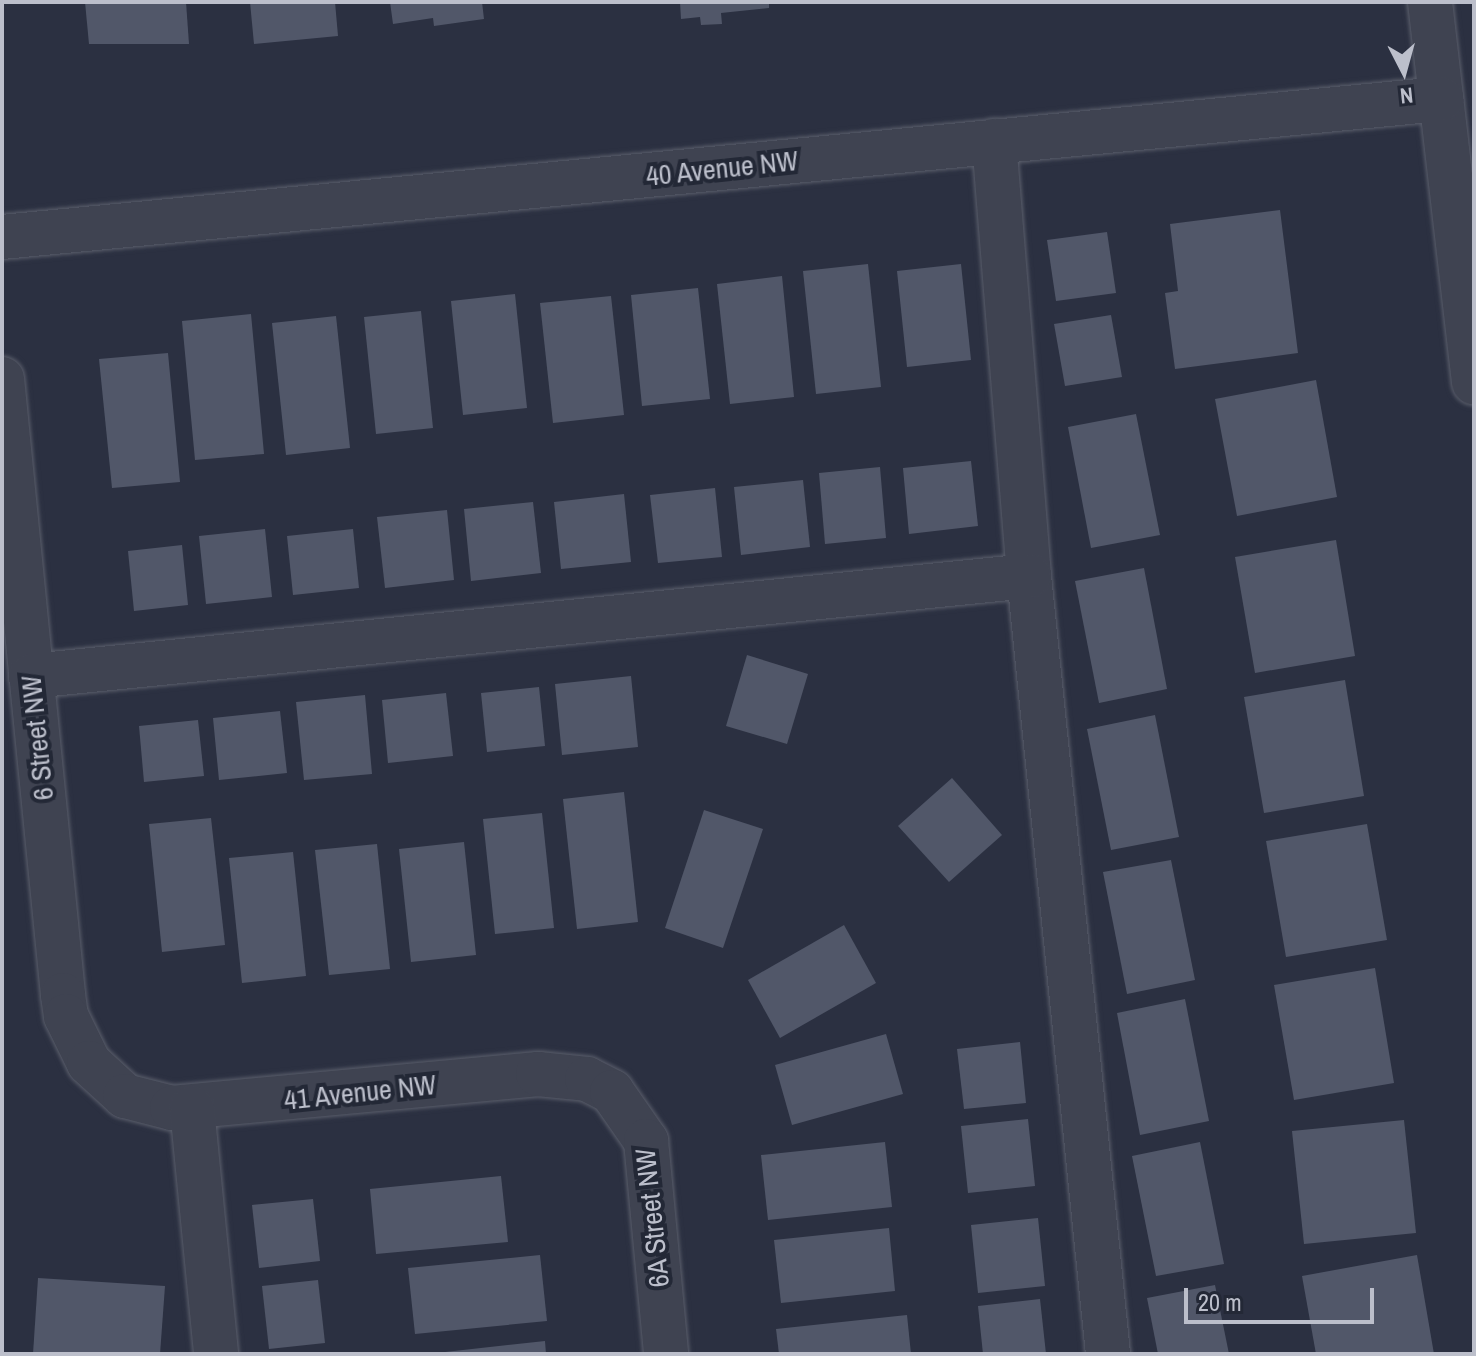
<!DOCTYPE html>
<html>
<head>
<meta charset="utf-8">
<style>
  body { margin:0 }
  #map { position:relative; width:1476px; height:1356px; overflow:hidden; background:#2b3041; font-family:"Archivo Narrow",sans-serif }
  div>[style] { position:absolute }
  .building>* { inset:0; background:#515769 }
  .roads { filter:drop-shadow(0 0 2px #5a5e6b) drop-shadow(0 0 2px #5a5e6b) }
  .minor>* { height:44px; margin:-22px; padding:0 22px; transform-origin:22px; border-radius:22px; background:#3f4351 }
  span { translate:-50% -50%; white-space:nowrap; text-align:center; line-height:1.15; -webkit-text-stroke:8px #232836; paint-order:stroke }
  .street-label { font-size:28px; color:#bcbfcb }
  .frame { position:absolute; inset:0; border:4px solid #bcbfcb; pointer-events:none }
  .north { position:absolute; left:1364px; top:32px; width:80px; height:80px; -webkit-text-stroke:6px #232836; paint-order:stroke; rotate:174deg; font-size:22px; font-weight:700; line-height:32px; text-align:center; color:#bcbfcb }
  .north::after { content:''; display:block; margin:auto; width:28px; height:36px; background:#bcbfcb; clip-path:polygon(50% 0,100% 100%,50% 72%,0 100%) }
  .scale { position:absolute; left:1184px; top:1288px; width:190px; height:36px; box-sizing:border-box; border:4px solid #bcbfcb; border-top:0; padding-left:10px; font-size:24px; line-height:28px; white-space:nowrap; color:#bcbfcb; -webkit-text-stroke:6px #232836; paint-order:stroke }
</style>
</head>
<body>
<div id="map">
  <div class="building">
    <i style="clip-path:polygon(85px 2px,186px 2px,189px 44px,89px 44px)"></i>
    <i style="clip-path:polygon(250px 2px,335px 2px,338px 36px,254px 44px)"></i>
    <i style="clip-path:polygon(390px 2px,482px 2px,484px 19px,434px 26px,433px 18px,393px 24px)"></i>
    <i style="clip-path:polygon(680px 2px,769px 2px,769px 8px,721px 13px,722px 24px,701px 25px,700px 17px,681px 19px)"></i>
    <i style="clip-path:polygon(1280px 210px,1298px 353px,1175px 369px,1165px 293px,1178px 291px,1170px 224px)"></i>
    <i style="clip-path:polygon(1107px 232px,1116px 293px,1056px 301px,1047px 240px)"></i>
    <i style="clip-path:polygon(868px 264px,881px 387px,816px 394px,803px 271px)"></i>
    <i style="clip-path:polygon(961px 264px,971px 360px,907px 367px,897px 271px)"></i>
    <i style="clip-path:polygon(782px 276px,794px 397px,730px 404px,717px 284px)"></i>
    <i style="clip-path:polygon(698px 288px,710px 399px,642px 406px,631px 295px)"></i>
    <i style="clip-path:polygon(515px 294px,527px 408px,463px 415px,451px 301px)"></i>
    <i style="clip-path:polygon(611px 296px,624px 415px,553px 423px,540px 303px)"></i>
    <i style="clip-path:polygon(421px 311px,433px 428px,376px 434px,364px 317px)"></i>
    <i style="clip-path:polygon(251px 314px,264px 454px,195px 460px,182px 321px)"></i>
    <i style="clip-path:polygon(1111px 315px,1122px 377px,1065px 386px,1054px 324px)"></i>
    <i style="clip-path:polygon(336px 316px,350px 448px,286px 455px,272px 323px)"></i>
    <i style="clip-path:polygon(168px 353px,180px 482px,112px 488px,99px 359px)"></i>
    <i style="clip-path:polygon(1316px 380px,1337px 497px,1237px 516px,1215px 399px)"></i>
    <i style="clip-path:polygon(1136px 414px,1160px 535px,1091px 548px,1068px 427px)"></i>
    <i style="clip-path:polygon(971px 461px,978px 526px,909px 534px,903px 468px)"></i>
    <i style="clip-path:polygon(880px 467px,886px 538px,825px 544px,819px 473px)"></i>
    <i style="clip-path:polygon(803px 480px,810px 547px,741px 555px,734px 487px)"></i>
    <i style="clip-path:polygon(715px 488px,722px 557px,658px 563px,650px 495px)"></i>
    <i style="clip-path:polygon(624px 494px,631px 562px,561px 569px,554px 502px)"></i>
    <i style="clip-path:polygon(533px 502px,541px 573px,471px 581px,464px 509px)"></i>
    <i style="clip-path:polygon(447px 510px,454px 580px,385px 588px,377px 517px)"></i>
    <i style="clip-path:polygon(265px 529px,272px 597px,206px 604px,199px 536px)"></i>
    <i style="clip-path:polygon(353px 529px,359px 588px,293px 595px,287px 536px)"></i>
    <i style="clip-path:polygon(1336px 540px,1355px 656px,1255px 673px,1235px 557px)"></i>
    <i style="clip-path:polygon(182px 545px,188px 605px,134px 611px,128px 551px)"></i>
    <i style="clip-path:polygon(1144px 568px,1167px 689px,1099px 703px,1075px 581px)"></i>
    <i style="clip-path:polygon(747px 655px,808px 674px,787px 744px,726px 726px)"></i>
    <i style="clip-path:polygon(631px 676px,638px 747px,562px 755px,555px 684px)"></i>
    <i style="clip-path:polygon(1345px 680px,1364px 796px,1264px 813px,1244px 697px)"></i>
    <i style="clip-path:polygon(539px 687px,545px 746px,487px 752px,481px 693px)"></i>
    <i style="clip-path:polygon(446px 693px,453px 756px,388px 763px,382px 700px)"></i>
    <i style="clip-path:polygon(365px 695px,372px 774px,304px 780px,296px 702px)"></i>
    <i style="clip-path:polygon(280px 711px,287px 773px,219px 780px,213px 718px)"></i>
    <i style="clip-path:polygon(1155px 715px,1179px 837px,1111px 850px,1087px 729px)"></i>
    <i style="clip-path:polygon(198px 720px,204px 776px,144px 782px,139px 726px)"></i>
    <i style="clip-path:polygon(952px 778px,1002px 835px,949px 882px,898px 826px)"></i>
    <i style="clip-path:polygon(624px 792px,638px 922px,577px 929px,563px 799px)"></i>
    <i style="clip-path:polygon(704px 810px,763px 829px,723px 948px,665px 928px)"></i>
    <i style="clip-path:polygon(542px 813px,554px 928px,495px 934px,483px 819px)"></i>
    <i style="clip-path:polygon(211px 818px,225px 945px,162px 952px,149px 824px)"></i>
    <i style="clip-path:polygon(1367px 824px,1387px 940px,1286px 957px,1266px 841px)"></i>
    <i style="clip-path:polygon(464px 842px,476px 955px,411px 962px,399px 849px)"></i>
    <i style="clip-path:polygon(377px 844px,390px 969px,329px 975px,315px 850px)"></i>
    <i style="clip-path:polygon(293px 852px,306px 976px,242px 983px,229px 858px)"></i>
    <i style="clip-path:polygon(1171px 860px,1195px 980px,1127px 994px,1103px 872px)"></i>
    <i style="clip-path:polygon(844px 925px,876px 983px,780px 1038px,748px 980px)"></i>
    <i style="clip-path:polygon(1375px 968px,1394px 1083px,1294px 1100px,1274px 985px)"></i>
    <i style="clip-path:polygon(1185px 999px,1209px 1121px,1140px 1135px,1117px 1013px)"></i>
    <i style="clip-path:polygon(886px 1034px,903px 1094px,792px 1125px,775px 1065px)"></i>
    <i style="clip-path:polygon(1020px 1042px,1026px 1103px,964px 1109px,957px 1049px)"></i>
    <i style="clip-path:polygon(1028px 1119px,1035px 1186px,968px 1193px,961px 1126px)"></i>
    <i style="clip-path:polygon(1404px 1120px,1416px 1233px,1304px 1244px,1292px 1131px)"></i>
    <i style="clip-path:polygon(885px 1142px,892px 1207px,768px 1220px,761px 1155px)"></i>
    <i style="clip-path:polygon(1200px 1142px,1224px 1264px,1156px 1276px,1132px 1156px)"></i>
    <i style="clip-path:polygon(501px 1176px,508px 1242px,376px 1254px,370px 1189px)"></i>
    <i style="clip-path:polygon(313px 1199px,320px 1261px,259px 1268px,252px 1205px)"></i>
    <i style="clip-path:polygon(1038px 1218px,1045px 1286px,978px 1293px,971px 1225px)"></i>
    <i style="clip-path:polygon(889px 1228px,895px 1291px,781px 1303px,774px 1240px)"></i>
    <i style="clip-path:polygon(540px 1255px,547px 1321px,415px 1334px,408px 1268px)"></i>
    <i style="clip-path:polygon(1417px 1255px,1434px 1354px,1316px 1354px,1302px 1276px)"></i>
    <i style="clip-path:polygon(38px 1278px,165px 1286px,160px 1354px,33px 1354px)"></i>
    <i style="clip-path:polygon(318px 1280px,325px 1343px,269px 1349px,262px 1286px)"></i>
    <i style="clip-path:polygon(1215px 1285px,1229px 1354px,1158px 1354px,1147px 1298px)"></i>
    <i style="clip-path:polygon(1040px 1299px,1046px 1354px,983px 1354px,978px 1306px)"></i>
    <i style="clip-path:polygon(907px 1315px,911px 1354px,779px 1354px,776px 1329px)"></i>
    <i style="clip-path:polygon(545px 1341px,546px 1354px,445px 1354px,445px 1352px)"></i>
  </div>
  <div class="roads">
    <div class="minor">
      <i style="left:1430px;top:2px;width:383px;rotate:83.4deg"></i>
      <i style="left:994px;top:141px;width:436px;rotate:85.4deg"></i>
      <i style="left:1029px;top:576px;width:782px;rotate:84.2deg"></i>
      <i style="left:2px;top:237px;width:1446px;rotate:-5.48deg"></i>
      <i style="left:2px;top:379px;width:619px;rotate:84.34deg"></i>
      <i style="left:63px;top:995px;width:21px;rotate:82deg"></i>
      <i style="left:66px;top:1016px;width:52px;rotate:63.9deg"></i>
      <i style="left:89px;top:1063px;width:49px;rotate:42.5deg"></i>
      <i style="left:125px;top:1096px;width:49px;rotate:14.3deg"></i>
      <i style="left:172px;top:1108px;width:368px;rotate:-5.3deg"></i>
      <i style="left:538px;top:1074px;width:49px;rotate:5.8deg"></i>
      <i style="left:587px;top:1079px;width:28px;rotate:27deg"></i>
      <i style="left:612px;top:1092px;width:60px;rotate:55.2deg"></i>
      <i style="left:646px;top:1141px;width:214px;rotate:84.6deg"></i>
      <i style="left:31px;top:676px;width:1003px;rotate:-5.72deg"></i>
      <i style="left:192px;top:1108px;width:247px;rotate:84.4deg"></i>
    </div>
  </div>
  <div class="street-label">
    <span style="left:722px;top:168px;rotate:-6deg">40 Avenue NW</span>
    <span style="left:37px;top:738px;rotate:-96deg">6 Street NW</span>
    <span style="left:360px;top:1092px;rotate:-6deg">41 Avenue NW</span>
    <span style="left:652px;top:1218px;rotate:-96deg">6A Street NW</span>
  </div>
  <div class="frame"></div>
  <div class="north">N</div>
  <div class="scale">20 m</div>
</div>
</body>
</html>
